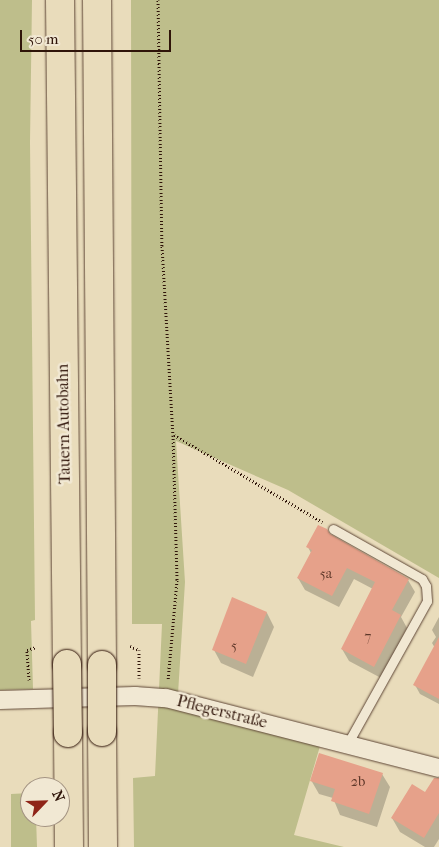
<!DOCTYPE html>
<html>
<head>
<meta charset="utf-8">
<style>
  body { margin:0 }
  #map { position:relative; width:439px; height:847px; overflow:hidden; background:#e9dcbb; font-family:"IM FELL French Canon",serif }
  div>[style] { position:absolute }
  .green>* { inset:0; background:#bebe8b }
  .shadow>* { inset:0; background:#0003 }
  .building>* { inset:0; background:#e6a18a }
  .path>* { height:3px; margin-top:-1.5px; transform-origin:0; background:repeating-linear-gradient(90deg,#2f1409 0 1px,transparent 0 3.5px) }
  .roads { filter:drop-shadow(0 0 1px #5e4636) drop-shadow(0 0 1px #5e4636) }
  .lane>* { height:9px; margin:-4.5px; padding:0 4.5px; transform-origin:4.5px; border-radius:4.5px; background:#f1e8d3 }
  .street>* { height:18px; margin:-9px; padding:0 9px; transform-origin:9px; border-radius:9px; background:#f1e8d3 }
  .highway>* { height:28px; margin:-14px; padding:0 14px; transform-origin:14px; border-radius:14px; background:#e9dcbb }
  .bridges { filter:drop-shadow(0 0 1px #2f1409) drop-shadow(0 0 1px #2f1409) }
  .highway-bridge>* { height:28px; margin:-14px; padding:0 14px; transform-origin:14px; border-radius:14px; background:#e9dcbb }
  span { translate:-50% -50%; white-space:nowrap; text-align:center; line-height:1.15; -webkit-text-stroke:5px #f1e8d3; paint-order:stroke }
  .number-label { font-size:14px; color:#5d3729 }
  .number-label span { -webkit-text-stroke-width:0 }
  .street-label { font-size:16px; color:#2f1409 }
  .north { position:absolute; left:20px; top:777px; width:50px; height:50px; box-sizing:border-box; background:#f1e8d3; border:1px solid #a39382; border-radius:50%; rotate:66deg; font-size:14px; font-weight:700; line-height:20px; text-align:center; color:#2f1409 }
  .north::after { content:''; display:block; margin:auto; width:18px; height:22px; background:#8f2418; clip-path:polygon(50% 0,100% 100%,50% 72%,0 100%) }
  .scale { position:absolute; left:20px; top:30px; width:151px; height:22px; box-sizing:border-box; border:2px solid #2f1409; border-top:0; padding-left:6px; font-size:15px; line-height:18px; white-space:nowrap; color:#2f1409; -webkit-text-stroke:4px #f1e8d3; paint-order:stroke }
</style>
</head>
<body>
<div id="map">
  <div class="green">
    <i style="clip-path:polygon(0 0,32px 0,30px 142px,35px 620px,31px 621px,33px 689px,0 690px)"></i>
    <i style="clip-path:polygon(131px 0,439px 0,439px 578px,288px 490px,176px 441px,185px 582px,177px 710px,320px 746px,294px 835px,344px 847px,134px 847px,133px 778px,155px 776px,162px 624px,132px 624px)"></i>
    <i style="clip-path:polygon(30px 793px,30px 817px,36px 817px,37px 847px,11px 847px,11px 794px)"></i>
  </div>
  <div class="shadow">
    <i style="clip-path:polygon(329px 535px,408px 580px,415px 592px,401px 617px,407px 628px,381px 678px,349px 661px,342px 649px,373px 589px,354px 579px,339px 607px,305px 590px,298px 578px,311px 553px,308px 547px)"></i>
    <i style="clip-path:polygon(233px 599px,267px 613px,274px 627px,253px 677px,221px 663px,214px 650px)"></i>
    <i style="clip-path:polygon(439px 617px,439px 704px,420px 694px,415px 685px,435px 648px,432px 643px,436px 637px,432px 630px)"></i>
    <i style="clip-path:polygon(382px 774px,390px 787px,377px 827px,340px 815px,333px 798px,319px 794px,311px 780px)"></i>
    <i style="clip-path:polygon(439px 780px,439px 839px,434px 847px,425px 847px,400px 832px,392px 818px,425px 794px)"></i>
  </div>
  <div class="building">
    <i style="clip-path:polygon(318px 525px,327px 529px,330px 534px,409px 579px,392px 610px,401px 615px,374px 667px,341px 649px,375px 582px,347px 568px,332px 596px,297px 578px,312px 550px,306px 547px)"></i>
    <i style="clip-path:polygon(232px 597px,267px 612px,246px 664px,212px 650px)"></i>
    <i style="clip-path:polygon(439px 637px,439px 699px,413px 685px)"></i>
    <i style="clip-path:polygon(319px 753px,383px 773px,369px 814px,331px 801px,335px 789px,310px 781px)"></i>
    <i style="clip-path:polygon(434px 778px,439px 778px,439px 813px,424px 838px,391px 818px,412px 784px,425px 792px)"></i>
  </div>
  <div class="path">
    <i style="left:158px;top:0;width:246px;rotate:89.1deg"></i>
    <i style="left:162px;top:246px;width:189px;rotate:86.7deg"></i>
    <i style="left:173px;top:435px;width:145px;rotate:88.4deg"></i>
    <i style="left:177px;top:580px;width:100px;rotate:95.1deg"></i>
    <i style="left:174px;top:435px;width:172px;rotate:30.4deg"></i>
    <i style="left:130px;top:646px;width:10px;rotate:24deg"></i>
    <i style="left:139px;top:650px;width:28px;rotate:90deg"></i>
    <i style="left:29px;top:680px;width:30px;rotate:-94deg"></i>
    <i style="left:27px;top:650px;width:9px;rotate:-18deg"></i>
  </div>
  <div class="roads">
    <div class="lane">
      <i style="left:333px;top:529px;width:102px;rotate:29.3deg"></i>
      <i style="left:422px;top:579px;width:8px;rotate:60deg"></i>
      <i style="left:426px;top:586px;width:15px;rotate:86deg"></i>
      <i style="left:427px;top:601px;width:162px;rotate:119.1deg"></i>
    </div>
    <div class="street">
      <i style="left:0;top:700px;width:135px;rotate:-1.7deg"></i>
      <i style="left:135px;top:696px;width:31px;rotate:4deg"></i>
      <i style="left:166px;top:698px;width:282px;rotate:14.4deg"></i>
    </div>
    <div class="highway">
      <i style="left:60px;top:0;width:664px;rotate:89.4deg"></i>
      <i style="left:97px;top:0;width:665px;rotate:89.57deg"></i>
      <i style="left:102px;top:732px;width:115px;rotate:89.5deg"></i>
      <i style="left:68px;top:733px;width:114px;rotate:89.5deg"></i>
    </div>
  </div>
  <div class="bridges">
    <div class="highway-bridge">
      <i style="left:67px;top:664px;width:69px;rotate:89.2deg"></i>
      <i style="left:102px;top:665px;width:67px;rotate:90deg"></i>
    </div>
  </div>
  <div class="number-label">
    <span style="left:326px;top:574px">5a</span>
    <span style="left:368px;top:637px">7</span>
    <span style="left:234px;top:646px">5</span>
    <span style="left:358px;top:782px">2b</span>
  </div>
  <div class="street-label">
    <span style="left:64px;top:424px;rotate:-91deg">Tauern Autobahn</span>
    <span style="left:222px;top:712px;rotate:14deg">Pflegerstraße</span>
  </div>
  <div class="north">N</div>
  <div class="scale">50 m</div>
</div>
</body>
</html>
